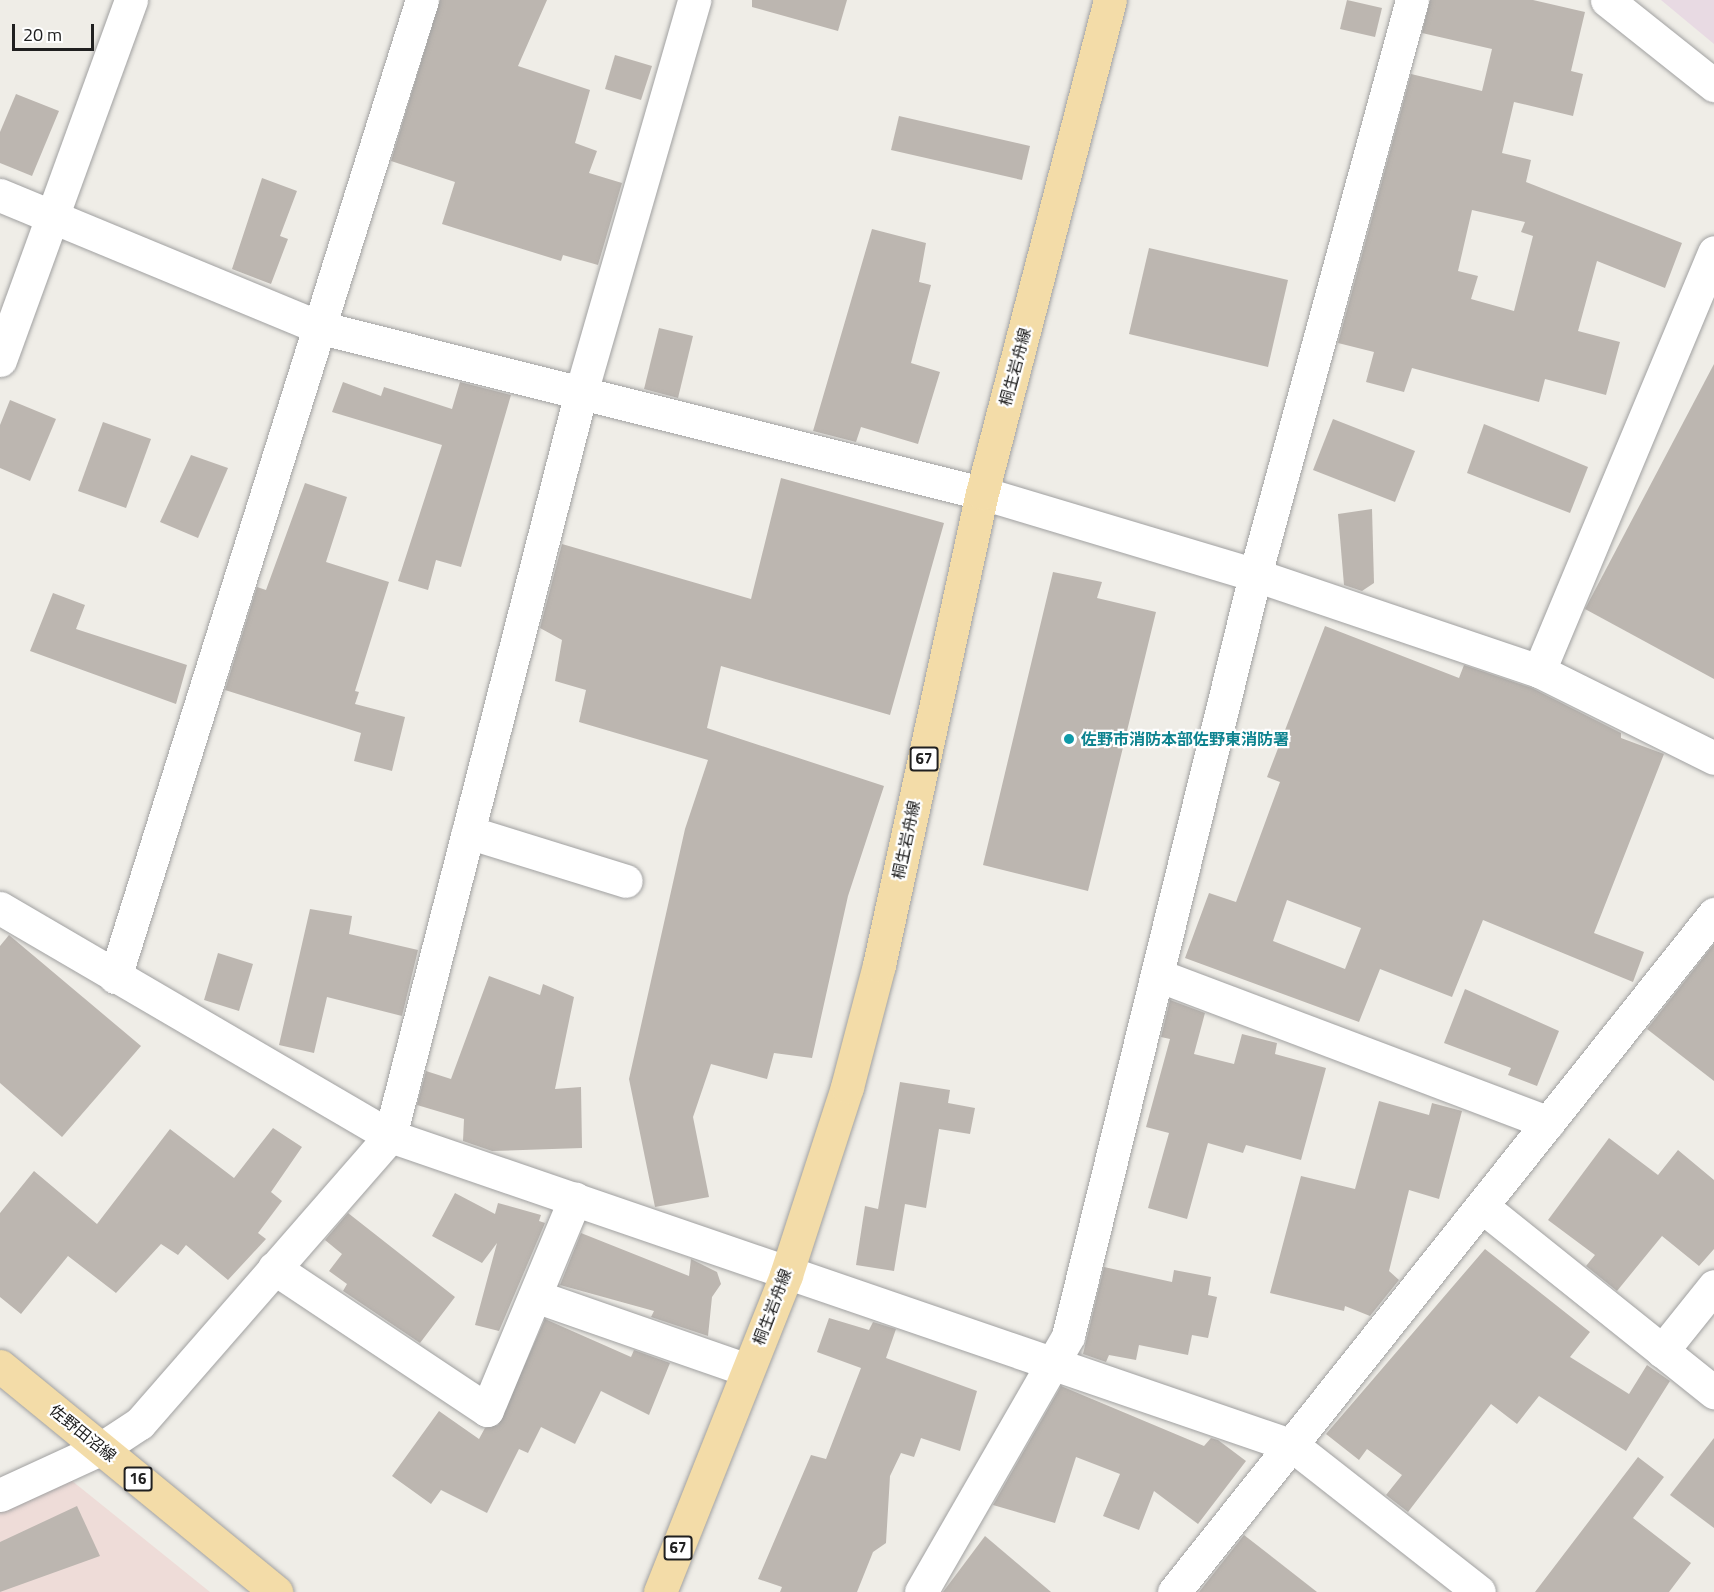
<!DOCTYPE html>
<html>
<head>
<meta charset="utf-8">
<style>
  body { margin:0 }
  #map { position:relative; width:1714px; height:1592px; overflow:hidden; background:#efede7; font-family:"Titillium Web","Noto Sans JP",sans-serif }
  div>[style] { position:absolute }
  .commercial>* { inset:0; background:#eedcd8 }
  .industrial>* { inset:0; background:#e8dae3 }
  .building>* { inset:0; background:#bcb6b0 }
  .roads { filter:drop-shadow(0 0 2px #a1a1a1) drop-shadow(0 0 2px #a1a1a1) }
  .minor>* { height:33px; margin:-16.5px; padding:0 16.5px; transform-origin:16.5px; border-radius:16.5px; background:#fff }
  .major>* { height:33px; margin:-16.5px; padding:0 16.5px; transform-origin:16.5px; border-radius:16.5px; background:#f3dca8 }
  .dots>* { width:16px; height:16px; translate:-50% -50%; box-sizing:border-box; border:3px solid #fff; border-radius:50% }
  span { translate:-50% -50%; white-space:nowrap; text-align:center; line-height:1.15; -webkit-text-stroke:4.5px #fff; paint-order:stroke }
  .shield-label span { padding:2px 4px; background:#fff; border:2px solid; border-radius:4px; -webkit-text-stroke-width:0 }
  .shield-label { font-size:15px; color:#202020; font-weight:700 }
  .street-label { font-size:16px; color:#202020 }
  .culture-label { font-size:16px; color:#0d838f; font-weight:700 }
  .left { translate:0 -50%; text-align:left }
  .scale { position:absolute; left:12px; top:24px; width:82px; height:27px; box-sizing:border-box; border:3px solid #202020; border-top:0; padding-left:8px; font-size:18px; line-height:21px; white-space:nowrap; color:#202020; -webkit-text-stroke:4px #fff; paint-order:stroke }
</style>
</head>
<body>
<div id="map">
  <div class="commercial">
    <i style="clip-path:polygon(71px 1480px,210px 1592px,0 1592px,0 1512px)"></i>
  </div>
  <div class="industrial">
    <i style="clip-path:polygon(1661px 0,1714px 0,1714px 44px)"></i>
  </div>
  <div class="building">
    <i style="clip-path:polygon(440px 0,547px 0,518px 66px,590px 90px,575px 143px,597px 151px,589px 173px,622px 183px,598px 265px,563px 255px,561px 261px,442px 224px,455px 182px,391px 161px)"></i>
    <i style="clip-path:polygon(752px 0,847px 0,838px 31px,752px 7px)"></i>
    <i style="clip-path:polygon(1347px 0,1382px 8px,1375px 37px,1340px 29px)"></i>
    <i style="clip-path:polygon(evenodd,1430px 0,1533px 0,1585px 12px,1571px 71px,1583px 74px,1573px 116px,1514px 102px,1502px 153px,1531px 160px,1526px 182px,1682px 243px,1665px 288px,1597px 261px,1578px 331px,1620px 342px,1606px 395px,1545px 379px,1539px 402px,1412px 368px,1404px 392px,1366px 382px,1374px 352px,1338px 343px,1411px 74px,1482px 91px,1492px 49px,1422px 33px,1430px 0,1472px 210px,1525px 222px,1521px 232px,1533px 236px,1514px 311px,1471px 299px,1478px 276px,1458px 271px,1472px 210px)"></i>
    <i style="clip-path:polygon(615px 55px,652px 66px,641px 100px,605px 89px)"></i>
    <i style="clip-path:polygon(16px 94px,59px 111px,32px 176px,0 163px,0 132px)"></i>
    <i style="clip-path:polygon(899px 116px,1030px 146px,1022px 180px,891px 150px)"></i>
    <i style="clip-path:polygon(262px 178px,297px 191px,280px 236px,288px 239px,271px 284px,232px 269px)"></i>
    <i style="clip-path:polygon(872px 229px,926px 243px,919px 282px,931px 285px,911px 363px,940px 372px,918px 444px,861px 427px,856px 442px,813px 431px)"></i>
    <i style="clip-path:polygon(1149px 248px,1288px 280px,1268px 367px,1129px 334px)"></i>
    <i style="clip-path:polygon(659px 328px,693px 336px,678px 398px,644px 389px)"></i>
    <i style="clip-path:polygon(1714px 364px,1714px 679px,1585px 609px)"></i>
    <i style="clip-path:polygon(343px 382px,381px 396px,384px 387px,452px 409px,460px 382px,511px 395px,461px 567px,436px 560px,428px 590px,398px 581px,442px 445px,332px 412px)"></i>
    <i style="clip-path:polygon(10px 400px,56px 419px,30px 481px,0 468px,0 425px)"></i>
    <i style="clip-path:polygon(1333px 419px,1415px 451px,1395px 502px,1313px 470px)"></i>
    <i style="clip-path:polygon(103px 422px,151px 439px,126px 508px,78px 491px)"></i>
    <i style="clip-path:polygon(1484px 424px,1588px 467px,1570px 513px,1467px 473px)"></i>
    <i style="clip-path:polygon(191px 455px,228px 468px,198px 538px,160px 522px)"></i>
    <i style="clip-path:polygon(781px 478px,944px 523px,890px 715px,721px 666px,707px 728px,884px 786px,848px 896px,812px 1058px,774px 1053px,767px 1079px,711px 1064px,693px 1117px,709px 1197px,655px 1207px,629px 1079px,685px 829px,708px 760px,579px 722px,586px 690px,555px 681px,562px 640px,540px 628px,562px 544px,751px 599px)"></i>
    <i style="clip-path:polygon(305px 483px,347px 497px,326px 562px,389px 582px,355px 691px,359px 692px,355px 704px,405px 717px,392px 771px,354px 761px,361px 733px,225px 690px,257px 587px,266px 590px)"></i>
    <i style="clip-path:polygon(1372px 509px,1374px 583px,1362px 591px,1344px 585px,1338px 514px)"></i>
    <i style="clip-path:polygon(1053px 572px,1102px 582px,1097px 598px,1156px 612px,1088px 891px,983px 865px)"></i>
    <i style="clip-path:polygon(53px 593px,85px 605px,76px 629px,187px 665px,176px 704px,30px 651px)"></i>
    <i style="clip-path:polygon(evenodd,1325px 626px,1459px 678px,1464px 665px,1532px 688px,1621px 733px,1621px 738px,1664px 754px,1594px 933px,1644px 952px,1633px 982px,1483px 920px,1452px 997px,1380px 969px,1359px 1022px,1185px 958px,1209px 893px,1236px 902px,1280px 782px,1267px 777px,1325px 626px,1287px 900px,1361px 928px,1345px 969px,1273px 941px,1287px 900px)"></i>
    <i style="clip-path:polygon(310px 909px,352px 916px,349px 934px,418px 950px,402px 1016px,327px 997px,314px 1053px,279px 1045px)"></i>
    <i style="clip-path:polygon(9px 935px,141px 1046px,62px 1137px,0 1083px,0 946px)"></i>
    <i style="clip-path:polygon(1714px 944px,1714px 1081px,1647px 1029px)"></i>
    <i style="clip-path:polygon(218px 953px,253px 964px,239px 1011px,204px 1000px)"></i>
    <i style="clip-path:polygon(489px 976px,540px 995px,543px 984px,574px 997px,555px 1089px,581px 1087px,582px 1148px,492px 1151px,463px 1141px,464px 1119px,417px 1105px,426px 1071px,451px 1079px)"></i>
    <i style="clip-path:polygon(1465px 989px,1559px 1031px,1537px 1086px,1508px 1075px,1511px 1068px,1444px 1043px)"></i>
    <i style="clip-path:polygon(1170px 1000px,1205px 1013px,1194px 1054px,1234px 1064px,1242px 1034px,1277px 1043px,1275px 1054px,1326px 1068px,1301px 1160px,1246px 1145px,1243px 1153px,1208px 1143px,1187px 1219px,1148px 1208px,1169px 1133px,1146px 1127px,1170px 1039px,1161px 1037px)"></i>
    <i style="clip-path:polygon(900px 1082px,950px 1090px,948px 1103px,975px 1108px,970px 1134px,939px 1129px,926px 1208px,905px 1204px,894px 1271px,856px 1265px,865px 1206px,878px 1209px)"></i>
    <i style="clip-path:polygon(1379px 1101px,1429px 1115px,1432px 1103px,1462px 1111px,1439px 1199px,1409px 1190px,1389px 1271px,1399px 1280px,1370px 1316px,1345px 1306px,1344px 1311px,1270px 1293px,1301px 1176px,1355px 1189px)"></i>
    <i style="clip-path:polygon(273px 1128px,302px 1147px,271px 1192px,282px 1201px,258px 1233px,266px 1239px,228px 1280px,186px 1245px,178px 1255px,161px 1244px,116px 1293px,68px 1256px,21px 1314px,0 1297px,0 1213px,34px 1171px,97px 1224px,170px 1129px,234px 1178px)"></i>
    <i style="clip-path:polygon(1609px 1138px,1658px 1175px,1678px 1150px,1714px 1180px,1714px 1249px,1699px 1266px,1662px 1236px,1617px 1291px,1586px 1266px,1595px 1255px,1548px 1220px)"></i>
    <i style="clip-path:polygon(455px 1193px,495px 1214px,498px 1203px,541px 1215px,539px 1221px,545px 1223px,499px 1331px,475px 1325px,497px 1243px,482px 1263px,432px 1236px)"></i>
    <i style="clip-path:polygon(348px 1213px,455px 1297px,420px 1343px,343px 1291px,347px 1284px,329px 1271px,342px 1254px,325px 1240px)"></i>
    <i style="clip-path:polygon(581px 1233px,689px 1276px,691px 1259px,717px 1272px,721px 1284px,712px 1297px,708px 1336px,651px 1317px,654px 1311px,560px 1285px)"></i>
    <i style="clip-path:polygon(1485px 1249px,1590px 1332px,1570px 1357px,1629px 1394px,1647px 1365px,1670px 1381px,1626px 1451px,1539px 1396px,1517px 1424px,1491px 1404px,1408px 1512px,1386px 1495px,1402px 1475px,1367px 1449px,1359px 1460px,1326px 1434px)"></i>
    <i style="clip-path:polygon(1104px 1267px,1172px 1282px,1174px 1270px,1211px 1277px,1208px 1295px,1217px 1297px,1208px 1338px,1192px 1335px,1188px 1355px,1139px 1345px,1136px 1360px,1109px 1355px,1106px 1362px,1083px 1354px)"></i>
    <i style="clip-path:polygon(829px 1318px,869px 1330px,873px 1322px,896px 1329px,886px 1358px,977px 1391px,960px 1451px,921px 1438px,914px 1457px,901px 1453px,890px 1476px,886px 1543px,873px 1552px,857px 1592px,780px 1592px,782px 1587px,758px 1579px,811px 1455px,826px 1459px,861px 1368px,817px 1352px)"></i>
    <i style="clip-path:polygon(545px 1319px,631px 1357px,634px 1350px,670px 1363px,649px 1415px,601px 1391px,575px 1444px,541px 1427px,528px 1453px,519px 1449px,487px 1513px,441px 1490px,431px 1504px,392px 1476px,439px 1411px,479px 1439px,485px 1428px,498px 1425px)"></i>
    <i style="clip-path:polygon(1061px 1386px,1204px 1446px,1211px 1438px,1218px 1440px,1246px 1461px,1198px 1524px,1154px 1491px,1139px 1530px,1103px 1516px,1120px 1474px,1076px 1457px,1055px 1523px,993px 1505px)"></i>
    <i style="clip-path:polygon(1714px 1438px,1714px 1528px,1670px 1495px)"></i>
    <i style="clip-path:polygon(1638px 1457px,1664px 1477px,1633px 1518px,1691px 1563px,1669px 1592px,1535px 1592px)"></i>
    <i style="clip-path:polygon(77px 1506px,100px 1556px,0 1592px,0 1542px)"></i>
    <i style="clip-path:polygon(1244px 1535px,1317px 1592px,1199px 1592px)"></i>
    <i style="clip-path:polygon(985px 1536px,1051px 1592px,943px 1592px)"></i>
  </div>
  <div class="roads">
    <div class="minor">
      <i style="left:1607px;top:0;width:137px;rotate:38.5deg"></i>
      <i style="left:0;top:195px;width:344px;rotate:22.5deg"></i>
      <i style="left:318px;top:327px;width:684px;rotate:14.04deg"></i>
      <i style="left:982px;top:493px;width:285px;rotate:16.7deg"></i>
      <i style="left:1255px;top:575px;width:300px;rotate:18.7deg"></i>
      <i style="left:1539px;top:671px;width:195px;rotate:26.4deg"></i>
      <i style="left:0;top:360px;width:383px;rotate:-70deg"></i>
      <i style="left:1539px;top:671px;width:454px;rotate:-67.3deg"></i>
      <i style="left:468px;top:832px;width:165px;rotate:17.2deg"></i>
      <i style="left:0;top:908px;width:452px;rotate:30.3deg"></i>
      <i style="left:390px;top:1136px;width:955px;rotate:18.95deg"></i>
      <i style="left:1293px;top:1446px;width:236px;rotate:38.1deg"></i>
      <i style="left:1160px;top:976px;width:415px;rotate:20.7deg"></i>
      <i style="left:115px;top:977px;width:1024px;rotate:-72.56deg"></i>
      <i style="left:1484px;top:1208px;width:295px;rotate:38.7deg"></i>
      <i style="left:274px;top:1268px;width:256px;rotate:33.7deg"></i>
      <i style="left:487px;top:1410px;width:229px;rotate:-67.4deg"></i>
      <i style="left:535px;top:1296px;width:225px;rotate:19.2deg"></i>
      <i style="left:1662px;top:1351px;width:83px;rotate:-51.3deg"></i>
      <i style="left:0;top:1495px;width:112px;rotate:-24.7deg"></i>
      <i style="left:102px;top:1448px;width:45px;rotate:-33.3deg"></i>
      <i style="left:140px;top:1423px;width:381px;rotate:-48.9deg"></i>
      <i style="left:390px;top:1136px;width:764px;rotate:-75.6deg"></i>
      <i style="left:580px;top:396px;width:412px;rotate:-73.9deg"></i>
      <i style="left:921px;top:1592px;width:295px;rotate:-60.1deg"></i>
      <i style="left:1068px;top:1336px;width:784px;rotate:-76.19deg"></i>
      <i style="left:1255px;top:575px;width:596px;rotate:-74.73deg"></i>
      <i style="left:1174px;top:1592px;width:867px;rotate:-51.46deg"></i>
    </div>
    <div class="major">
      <i style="left:0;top:1366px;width:357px;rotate:39.3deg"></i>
      <i style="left:660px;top:1592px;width:341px;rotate:-68.3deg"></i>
      <i style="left:786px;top:1275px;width:198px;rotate:-72deg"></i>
      <i style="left:847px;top:1087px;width:126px;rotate:-75.3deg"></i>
      <i style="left:879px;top:965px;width:483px;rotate:-77.7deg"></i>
      <i style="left:982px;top:493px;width:509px;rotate:-75.45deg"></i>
    </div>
  </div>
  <div class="dots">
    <i style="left:1069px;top:739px;background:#0f9aa8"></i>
  </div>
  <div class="shield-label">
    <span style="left:924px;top:759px">67</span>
    <span style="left:138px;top:1479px">16</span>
    <span style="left:678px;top:1548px">67</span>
  </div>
  <div class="street-label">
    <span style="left:1015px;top:367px;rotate:-75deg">桐生岩舟線</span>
    <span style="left:906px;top:840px;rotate:-78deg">桐生岩舟線</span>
    <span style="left:772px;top:1307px;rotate:-69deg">桐生岩舟線</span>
    <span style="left:83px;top:1433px;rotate:39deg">佐野田沼線</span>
  </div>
  <div class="culture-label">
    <span class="left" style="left:1081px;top:739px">佐野市消防本部佐野東消防署</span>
  </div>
  <div class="scale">20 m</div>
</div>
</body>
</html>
